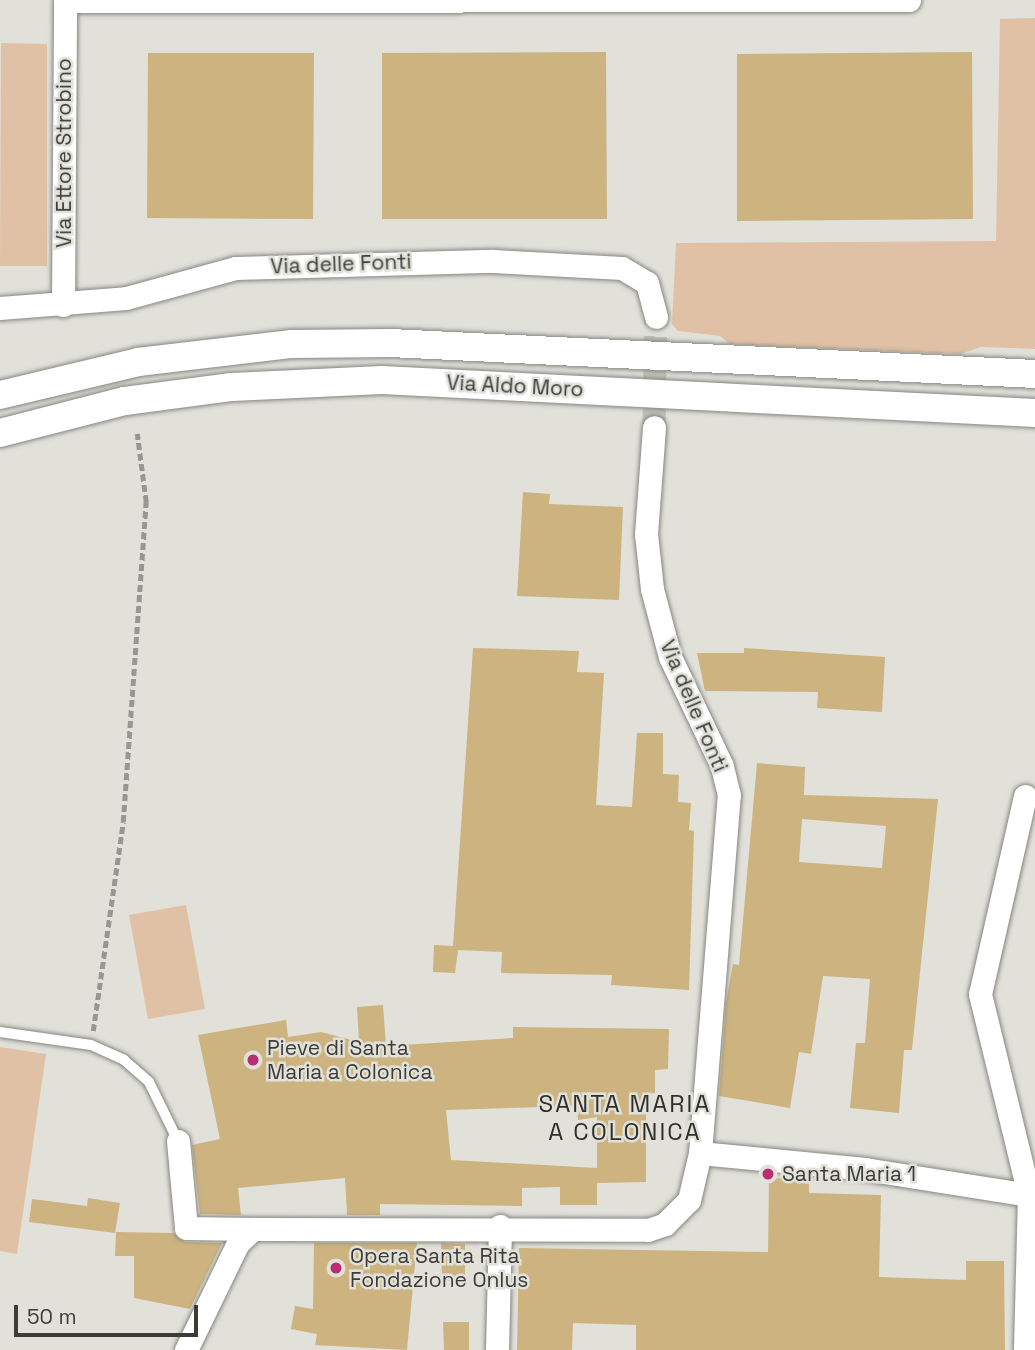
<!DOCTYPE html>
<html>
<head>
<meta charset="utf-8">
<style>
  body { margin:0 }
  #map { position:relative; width:1035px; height:1350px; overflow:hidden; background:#e1e1da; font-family:"Space Grotesk",sans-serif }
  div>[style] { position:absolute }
  .green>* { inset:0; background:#e1c1a5 }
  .building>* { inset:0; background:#ccb380 }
  .minor-tunnel>* { height:23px; margin-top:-11.5px; transform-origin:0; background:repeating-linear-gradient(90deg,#c0c0ba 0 23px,transparent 0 34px) }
  .path>* { height:4.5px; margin-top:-2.25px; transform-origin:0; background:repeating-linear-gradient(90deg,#979792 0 7px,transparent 0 10.5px) }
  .roads { filter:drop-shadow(0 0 2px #868780) drop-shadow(0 0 2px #868780) }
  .service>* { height:10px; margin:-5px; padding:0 5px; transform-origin:5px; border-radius:5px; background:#fff }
  .minor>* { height:23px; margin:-11.5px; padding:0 11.5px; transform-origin:11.5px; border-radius:11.5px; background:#fff }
  .tertiary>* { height:28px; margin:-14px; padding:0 14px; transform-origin:14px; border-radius:14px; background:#fff }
  .dots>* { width:19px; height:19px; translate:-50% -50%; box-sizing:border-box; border:4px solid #e1e1da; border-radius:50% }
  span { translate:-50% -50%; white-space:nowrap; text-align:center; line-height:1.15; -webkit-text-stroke:5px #e1e1da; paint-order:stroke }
  .street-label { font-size:21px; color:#3b3b38 }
  .poi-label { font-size:21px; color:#3b3b38 }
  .left { translate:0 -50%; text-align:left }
  .quarter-label { font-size:24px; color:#2f2f2a; letter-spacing:2px }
  .scale { position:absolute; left:14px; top:1305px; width:184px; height:32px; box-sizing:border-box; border:4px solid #3b3b38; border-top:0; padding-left:9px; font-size:21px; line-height:24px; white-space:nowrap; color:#3b3b38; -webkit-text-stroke:5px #e1e1da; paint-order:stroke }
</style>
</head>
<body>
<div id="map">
  <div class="green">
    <i style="clip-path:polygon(1035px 18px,1035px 349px,981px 347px,960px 354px,730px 344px,720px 336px,678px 331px,672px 324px,676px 243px,996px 241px,1000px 19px)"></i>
    <i style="clip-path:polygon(1px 43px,47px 44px,47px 266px,0 266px)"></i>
    <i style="clip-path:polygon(186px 905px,205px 1009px,148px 1019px,129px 915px)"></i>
    <i style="clip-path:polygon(0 1047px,46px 1054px,17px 1254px,0 1251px)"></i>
  </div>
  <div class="building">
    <i style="clip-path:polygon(606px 52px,607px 219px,382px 219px,382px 53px)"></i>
    <i style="clip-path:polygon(972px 52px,973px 219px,737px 221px,737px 54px)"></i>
    <i style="clip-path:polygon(148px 53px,314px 53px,313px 219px,147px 218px)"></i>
    <i style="clip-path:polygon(523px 492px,550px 494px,549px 504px,623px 507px,619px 600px,517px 596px)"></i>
    <i style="clip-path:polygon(473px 648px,579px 651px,577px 672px,604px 673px,596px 805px,632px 807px,637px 733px,663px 733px,663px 774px,679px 775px,678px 802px,691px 803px,689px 830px,694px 831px,689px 990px,611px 985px,612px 975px,501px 973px,502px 952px,458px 950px,455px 973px,433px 972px,434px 945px,453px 946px)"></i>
    <i style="clip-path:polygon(744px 648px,885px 657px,882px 712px,817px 708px,818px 692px,705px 691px,697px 653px,744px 653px)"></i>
    <i style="clip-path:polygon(evenodd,757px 763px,805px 767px,804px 795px,938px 799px,912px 1050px,904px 1050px,899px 1113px,850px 1108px,856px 1043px,865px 1043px,870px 979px,823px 976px,811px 1054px,799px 1052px,790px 1108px,719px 1096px,726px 1002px,733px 964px,739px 965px,757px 763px,802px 819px,886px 826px,882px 868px,799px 862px,802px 819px)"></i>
    <i style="clip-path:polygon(383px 1005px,386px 1046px,513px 1038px,513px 1027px,669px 1029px,668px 1069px,655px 1070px,655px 1093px,646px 1094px,646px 1182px,597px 1183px,597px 1117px,578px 1120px,577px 1106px,446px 1110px,451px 1160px,597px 1168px,597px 1205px,560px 1205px,560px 1187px,522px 1188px,522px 1206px,380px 1204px,380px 1215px,347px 1215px,345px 1178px,238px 1188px,241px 1215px,200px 1214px,192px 1145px,220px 1139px,198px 1035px,286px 1020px,288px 1037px,321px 1032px,359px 1042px,357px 1007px)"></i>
    <i style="clip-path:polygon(769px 1178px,809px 1179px,809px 1193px,881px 1195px,879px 1277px,966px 1280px,966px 1261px,1004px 1261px,1005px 1350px,636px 1350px,636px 1325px,573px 1323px,572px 1350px,517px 1350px,519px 1248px,768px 1252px)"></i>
    <i style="clip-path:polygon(88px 1198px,120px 1203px,115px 1233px,29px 1222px,32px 1199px,87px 1206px)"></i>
    <i style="clip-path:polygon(116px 1232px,173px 1233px,185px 1242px,222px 1243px,190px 1309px,134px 1298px,134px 1256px,115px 1256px)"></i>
    <i style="clip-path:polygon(314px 1243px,417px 1243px,407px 1350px,315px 1345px,317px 1334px,291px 1329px,295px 1306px,313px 1309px)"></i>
    <i style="clip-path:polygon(441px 1243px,465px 1244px,465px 1281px,442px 1281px)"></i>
    <i style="clip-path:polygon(443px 1322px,469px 1322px,469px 1350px,444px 1350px)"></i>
  </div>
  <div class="minor-tunnel">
    <i style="left:654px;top:427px;width:110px;rotate:-89deg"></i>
  </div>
  <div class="path">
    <i style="left:93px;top:1031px;width:211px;rotate:-81.8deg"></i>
    <i style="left:123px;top:822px;width:321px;rotate:-85.9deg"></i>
    <i style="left:146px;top:502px;width:69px;rotate:-97.5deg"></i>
  </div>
  <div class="roads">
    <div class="service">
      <i style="left:0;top:1032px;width:92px;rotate:8.1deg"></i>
      <i style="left:91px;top:1045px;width:36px;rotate:24deg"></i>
      <i style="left:124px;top:1060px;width:33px;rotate:41deg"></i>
      <i style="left:149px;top:1082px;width:66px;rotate:63.8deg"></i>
    </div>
    <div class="minor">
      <i style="left:65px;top:1px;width:844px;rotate:-0.07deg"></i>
      <i style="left:63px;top:305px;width:305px;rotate:-89.6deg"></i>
      <i style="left:0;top:308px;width:126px;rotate:-4.5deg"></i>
      <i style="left:126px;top:298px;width:114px;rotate:-15.3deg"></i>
      <i style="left:236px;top:268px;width:257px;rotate:-1.6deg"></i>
      <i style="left:493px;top:261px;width:129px;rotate:3.1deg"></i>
      <i style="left:622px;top:268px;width:29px;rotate:31deg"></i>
      <i style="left:647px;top:283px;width:35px;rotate:75deg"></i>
      <i style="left:1025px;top:796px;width:203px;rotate:102.8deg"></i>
      <i style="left:980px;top:994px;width:207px;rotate:76.3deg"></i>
      <i style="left:1029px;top:1195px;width:155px;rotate:91.5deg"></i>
      <i style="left:178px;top:1141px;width:87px;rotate:84.7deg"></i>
      <i style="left:186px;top:1228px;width:67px;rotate:0.9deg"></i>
      <i style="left:700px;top:1153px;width:166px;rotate:5.5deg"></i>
      <i style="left:865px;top:1169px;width:172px;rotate:9deg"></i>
      <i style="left:186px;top:1350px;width:119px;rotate:-64.1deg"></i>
      <i style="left:238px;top:1243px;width:21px;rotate:-43deg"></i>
      <i style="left:253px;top:1229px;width:395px;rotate:0.1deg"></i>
      <i style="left:648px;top:1230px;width:18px;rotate:-19deg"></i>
      <i style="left:665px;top:1224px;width:34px;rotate:-45deg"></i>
      <i style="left:689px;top:1200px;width:48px;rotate:-76.8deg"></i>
      <i style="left:700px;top:1153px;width:359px;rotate:-85.4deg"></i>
      <i style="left:729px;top:795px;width:30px;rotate:-104deg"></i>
      <i style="left:722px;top:766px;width:121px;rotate:-115.5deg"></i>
      <i style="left:670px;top:657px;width:70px;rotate:-104.8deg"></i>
      <i style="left:652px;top:589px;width:55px;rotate:-96.2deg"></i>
      <i style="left:646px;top:534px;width:107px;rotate:-85.7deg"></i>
      <i style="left:497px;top:1350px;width:124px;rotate:-88.6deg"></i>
    </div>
    <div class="tertiary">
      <i style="left:0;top:395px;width:142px;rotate:-13.4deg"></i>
      <i style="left:138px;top:362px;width:155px;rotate:-6.7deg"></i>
      <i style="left:292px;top:344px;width:98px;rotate:-0.6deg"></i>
      <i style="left:390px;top:343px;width:646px;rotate:2.75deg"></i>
      <i style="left:0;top:433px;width:129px;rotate:-14.4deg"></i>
      <i style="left:125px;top:401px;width:108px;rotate:-7.5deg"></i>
      <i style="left:232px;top:387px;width:150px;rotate:-2.7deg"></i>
      <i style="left:382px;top:380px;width:654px;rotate:2.89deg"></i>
    </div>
  </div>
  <div class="dots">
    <i style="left:253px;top:1060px;background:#b72f70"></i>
    <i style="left:768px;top:1174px;background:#b72f70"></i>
    <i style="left:336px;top:1268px;background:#b72f70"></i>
  </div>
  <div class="street-label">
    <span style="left:64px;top:153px;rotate:-90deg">Via Ettore Strobino</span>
    <span style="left:341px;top:264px;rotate:-2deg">Via delle Fonti</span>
    <span style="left:515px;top:386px;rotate:3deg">Via Aldo Moro</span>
    <span style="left:694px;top:706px;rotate:67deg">Via delle Fonti</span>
  </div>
  <div class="poi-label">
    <span class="left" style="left:267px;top:1060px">Pieve di Santa<br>Maria a Colonica</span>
    <span class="left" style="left:782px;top:1174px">Santa Maria 1</span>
    <span class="left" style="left:350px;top:1268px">Opera Santa Rita<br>Fondazione Onlus</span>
  </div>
  <div class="quarter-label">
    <span style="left:625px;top:1118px">SANTA MARIA<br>A COLONICA</span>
  </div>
  <div class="scale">50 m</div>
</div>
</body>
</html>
